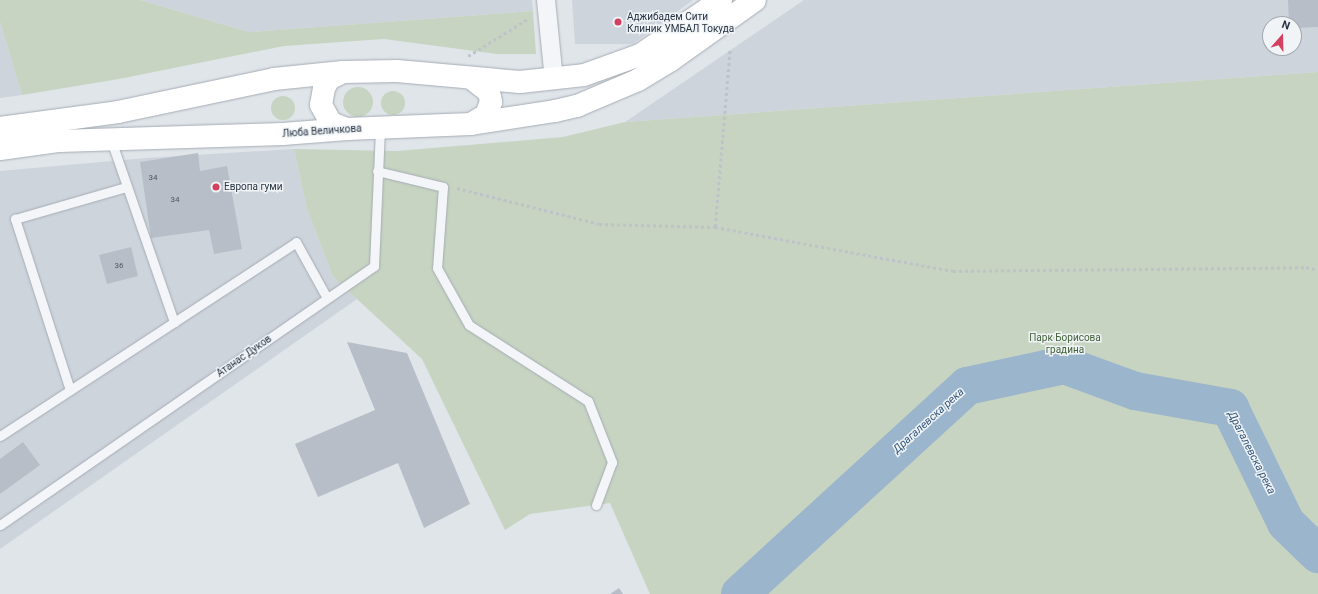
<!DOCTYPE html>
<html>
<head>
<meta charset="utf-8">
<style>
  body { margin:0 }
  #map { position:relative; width:1318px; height:594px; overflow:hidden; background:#e0e5ea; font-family:Roboto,sans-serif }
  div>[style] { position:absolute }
  .built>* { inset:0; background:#ced4dc }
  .green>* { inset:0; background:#c7d4c1 }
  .round { border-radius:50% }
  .river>* { height:38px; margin:-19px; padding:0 19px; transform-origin:19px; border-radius:19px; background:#9ab5cc }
  .building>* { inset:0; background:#b7bec7 }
  .path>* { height:2.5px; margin-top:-1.25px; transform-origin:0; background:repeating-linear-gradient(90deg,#bec3c9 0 3px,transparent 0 6px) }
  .roads { filter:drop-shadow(0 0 1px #a5acb4) drop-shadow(0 0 1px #a5acb4) }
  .service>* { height:9px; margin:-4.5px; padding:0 4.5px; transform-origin:4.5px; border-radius:4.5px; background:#f3f5f8 }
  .minor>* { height:18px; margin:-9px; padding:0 9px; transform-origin:9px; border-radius:9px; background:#f3f5f8 }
  .primary>* { height:22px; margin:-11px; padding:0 11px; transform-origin:11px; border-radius:11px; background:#fff }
  .dots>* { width:11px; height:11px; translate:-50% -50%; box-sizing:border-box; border:2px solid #f0f4f7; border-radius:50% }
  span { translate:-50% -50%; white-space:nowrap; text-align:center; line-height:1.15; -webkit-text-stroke:3px #f0f4f7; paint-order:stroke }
  .number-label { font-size:8px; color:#4c5663 }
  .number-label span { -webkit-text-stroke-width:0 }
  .poi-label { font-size:10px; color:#283342 }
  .left { translate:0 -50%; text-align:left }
  .street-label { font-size:10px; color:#283342 }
  .park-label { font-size:10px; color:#3f5f35 }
  .water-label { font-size:11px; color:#305478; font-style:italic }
  .north { position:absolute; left:1262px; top:16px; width:40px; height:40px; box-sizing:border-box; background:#f0f4f7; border:1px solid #a0a7af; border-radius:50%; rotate:20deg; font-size:11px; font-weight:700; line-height:16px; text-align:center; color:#283342 }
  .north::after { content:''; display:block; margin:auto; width:14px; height:18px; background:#d4405f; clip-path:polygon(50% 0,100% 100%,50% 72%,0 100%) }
</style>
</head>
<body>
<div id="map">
  <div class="built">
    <i style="clip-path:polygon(140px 0,532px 0,533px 11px,249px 32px)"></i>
    <i style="clip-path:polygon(572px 0,693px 0,633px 44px,575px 44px)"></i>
    <i style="clip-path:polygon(evenodd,804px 0,1318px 0,1318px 72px,625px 122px,804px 0,1270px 24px,1294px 24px,1294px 48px,1270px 48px,1270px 24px)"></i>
    <i style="clip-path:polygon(0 22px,22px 95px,0 98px)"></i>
    <i style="clip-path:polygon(294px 149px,307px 209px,333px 277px,357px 299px,0 549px,0 171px,146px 158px)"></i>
  </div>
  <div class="green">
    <i style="clip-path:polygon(0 0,140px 0,249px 32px,533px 11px,536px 54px,497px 54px,384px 39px,284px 46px,119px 79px,22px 95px,0 22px)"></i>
    <i style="clip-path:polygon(1318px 72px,1318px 594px,650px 594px,610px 503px,530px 514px,505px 530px,422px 359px,333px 277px,307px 209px,294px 149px,397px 151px,563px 137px,625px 122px)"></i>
    <i class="round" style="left:343px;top:87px;width:30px;height:30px"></i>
    <i class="round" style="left:381px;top:91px;width:24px;height:24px"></i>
    <i class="round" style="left:271px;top:96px;width:24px;height:24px"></i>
  </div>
  <div class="river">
    <i style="left:740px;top:594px;width:308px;rotate:-42.5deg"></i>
    <i style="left:967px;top:386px;width:99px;rotate:-12.2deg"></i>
    <i style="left:1064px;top:365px;width:76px;rotate:20.1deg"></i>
    <i style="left:1135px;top:391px;width:97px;rotate:10.1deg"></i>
    <i style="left:1230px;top:408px;width:128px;rotate:64deg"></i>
    <i style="left:1286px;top:523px;width:45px;rotate:44.1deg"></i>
  </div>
  <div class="building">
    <i style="clip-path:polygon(1288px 0,1318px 0,1318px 27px,1294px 28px,1294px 24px,1289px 24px)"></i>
    <i style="clip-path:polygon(198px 153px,200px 171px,227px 166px,242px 249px,214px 254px,209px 230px,151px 238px,140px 162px)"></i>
    <i style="clip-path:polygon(131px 247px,138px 276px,107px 284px,99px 255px)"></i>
    <i style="clip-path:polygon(347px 342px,407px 353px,470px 504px,424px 528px,398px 463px,318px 497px,295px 444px,375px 410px)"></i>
    <i style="clip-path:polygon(23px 442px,40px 465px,0 494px,0 459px)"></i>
    <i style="clip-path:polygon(619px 588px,623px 594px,610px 594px)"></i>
  </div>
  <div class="path">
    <i style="left:468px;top:56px;width:72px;rotate:-31.9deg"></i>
    <i style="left:457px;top:188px;width:146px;rotate:14.2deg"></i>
    <i style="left:599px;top:224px;width:116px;rotate:1.5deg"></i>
    <i style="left:715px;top:227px;width:242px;rotate:10.5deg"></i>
    <i style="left:953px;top:271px;width:353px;rotate:-0.6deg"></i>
    <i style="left:1306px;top:267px;width:12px;rotate:14deg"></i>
    <i style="left:715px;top:227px;width:178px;rotate:-85.2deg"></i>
  </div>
  <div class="roads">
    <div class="service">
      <i style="left:111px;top:140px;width:193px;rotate:70.9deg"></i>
      <i style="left:377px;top:171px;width:68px;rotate:13.6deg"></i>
      <i style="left:443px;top:187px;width:81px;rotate:94.2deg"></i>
      <i style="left:437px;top:268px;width:65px;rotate:60.7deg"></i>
      <i style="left:469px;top:325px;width:141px;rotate:32.6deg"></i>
      <i style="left:588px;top:401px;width:66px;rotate:68.5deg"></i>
      <i style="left:612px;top:462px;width:46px;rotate:110.4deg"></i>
      <i style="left:70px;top:390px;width:180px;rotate:-107.8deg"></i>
      <i style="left:15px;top:219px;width:116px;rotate:-16.1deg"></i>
      <i style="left:0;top:436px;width:354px;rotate:-33.2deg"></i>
      <i style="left:296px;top:242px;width:64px;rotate:61deg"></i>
      <i style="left:0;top:525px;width:455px;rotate:-34.7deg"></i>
      <i style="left:374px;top:266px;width:138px;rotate:-87.5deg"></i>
    </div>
    <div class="minor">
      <i style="left:546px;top:0;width:80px;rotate:84.3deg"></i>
    </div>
    <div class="primary">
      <i style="left:343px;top:72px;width:16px;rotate:153deg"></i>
      <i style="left:329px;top:79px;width:10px;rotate:119deg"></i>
      <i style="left:324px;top:88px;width:17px;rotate:100deg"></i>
      <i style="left:321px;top:105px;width:21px;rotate:61deg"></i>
      <i style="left:331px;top:123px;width:17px;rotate:21deg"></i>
      <i style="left:471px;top:124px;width:17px;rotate:-31deg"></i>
      <i style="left:486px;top:115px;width:14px;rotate:-69deg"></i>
      <i style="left:491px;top:102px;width:10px;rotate:-101deg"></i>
      <i style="left:489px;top:92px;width:23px;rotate:-142deg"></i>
      <i style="left:0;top:128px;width:119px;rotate:-7.7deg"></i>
      <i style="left:118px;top:112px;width:159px;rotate:-11.9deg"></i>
      <i style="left:274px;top:79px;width:69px;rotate:-5.8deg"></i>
      <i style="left:343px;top:72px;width:54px;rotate:-1.1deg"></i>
      <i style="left:397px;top:71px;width:123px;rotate:5.1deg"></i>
      <i style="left:520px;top:82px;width:64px;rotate:-6.2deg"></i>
      <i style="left:584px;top:75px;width:59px;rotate:-19.7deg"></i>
      <i style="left:640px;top:55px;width:98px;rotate:-34.2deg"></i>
      <i style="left:0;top:149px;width:60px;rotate:-7.7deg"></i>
      <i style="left:59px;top:141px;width:224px;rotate:-1.8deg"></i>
      <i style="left:283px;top:134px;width:64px;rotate:-4.5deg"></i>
      <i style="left:347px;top:129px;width:124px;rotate:-2.3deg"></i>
      <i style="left:471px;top:124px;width:85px;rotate:-8.8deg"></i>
      <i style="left:555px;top:111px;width:23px;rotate:-13deg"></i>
      <i style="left:577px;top:106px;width:66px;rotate:-23.1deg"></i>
      <i style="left:638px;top:80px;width:39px;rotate:-31deg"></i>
      <i style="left:671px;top:60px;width:103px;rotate:-35.5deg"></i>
    </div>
  </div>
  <div class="dots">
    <i style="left:618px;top:22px;background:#d4405f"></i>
    <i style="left:216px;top:187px;background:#d4405f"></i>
  </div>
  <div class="number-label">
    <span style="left:153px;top:178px">34</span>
    <span style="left:175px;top:200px">34</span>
    <span style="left:119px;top:266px">36</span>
  </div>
  <div class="poi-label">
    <span class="left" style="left:627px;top:22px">Аджибадем Сити<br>Клиник УМБАЛ Токуда</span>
    <span class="left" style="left:224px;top:187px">Европа гуми</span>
  </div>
  <div class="street-label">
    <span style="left:322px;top:131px;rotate:-4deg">Люба Величкова</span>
    <span style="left:244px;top:356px;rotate:-35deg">Атанас Дуков</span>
  </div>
  <div class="park-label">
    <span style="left:1065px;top:343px">Парк Борисова<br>градина</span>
  </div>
  <div class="water-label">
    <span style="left:929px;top:421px;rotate:-42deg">Драгалевска река</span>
    <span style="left:1251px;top:453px;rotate:63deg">Драгалевска река</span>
  </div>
  <div class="north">N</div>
</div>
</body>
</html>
